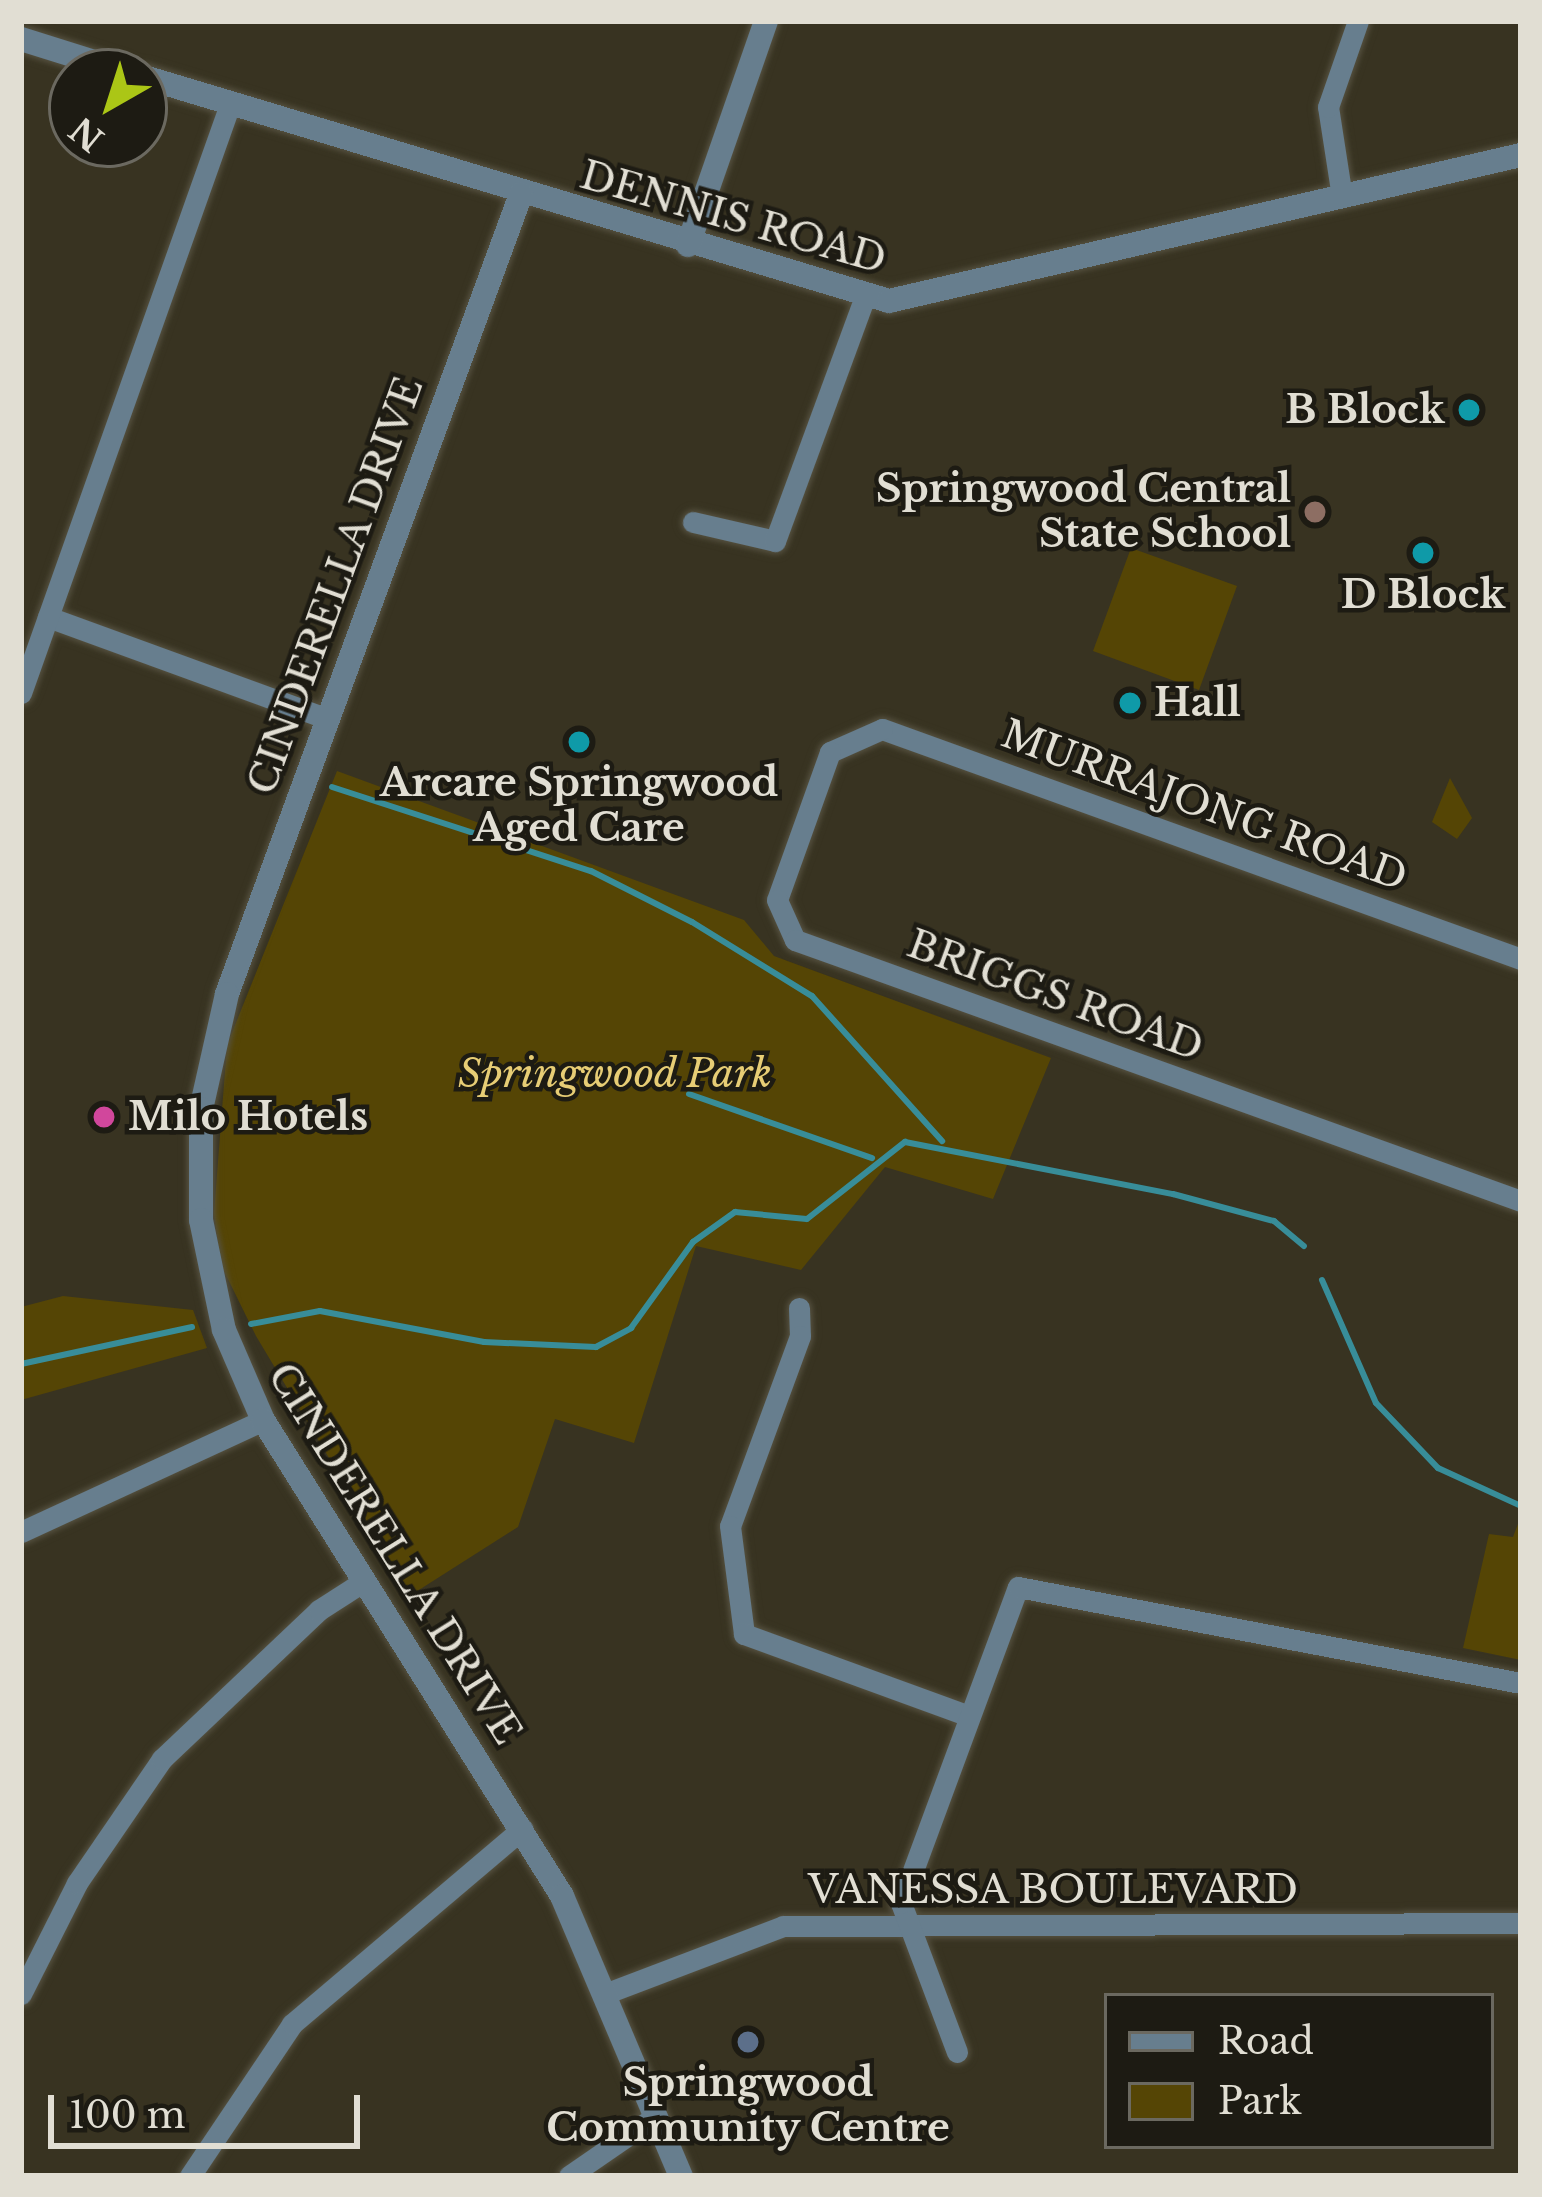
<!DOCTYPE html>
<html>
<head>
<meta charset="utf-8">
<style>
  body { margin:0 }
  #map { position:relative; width:1542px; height:2197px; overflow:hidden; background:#383321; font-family:"Libre Baskerville",serif }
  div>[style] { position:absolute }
  .green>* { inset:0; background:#554505 }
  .stream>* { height:6px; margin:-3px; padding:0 3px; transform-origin:3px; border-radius:3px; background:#388d99 }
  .roads { filter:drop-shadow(0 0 3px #565241) drop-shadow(0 0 3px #565241) }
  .minor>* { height:21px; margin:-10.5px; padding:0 10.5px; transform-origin:10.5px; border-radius:10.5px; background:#677e8e }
  .tertiary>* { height:24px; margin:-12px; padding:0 12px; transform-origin:12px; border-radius:12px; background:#677e8e }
  .dots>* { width:33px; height:33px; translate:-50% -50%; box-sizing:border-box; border:6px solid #1d1b13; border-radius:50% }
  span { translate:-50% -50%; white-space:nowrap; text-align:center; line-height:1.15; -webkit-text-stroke:9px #1d1b13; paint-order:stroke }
  .street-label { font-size:39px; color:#e1ded3 }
  .poi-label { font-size:39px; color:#e1ded3; font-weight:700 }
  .right { translate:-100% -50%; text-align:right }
  .left { translate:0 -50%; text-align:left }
  .park-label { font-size:39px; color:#e7cd75; font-style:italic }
  .frame { position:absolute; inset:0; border:24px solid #e1ded3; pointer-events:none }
  .legend { position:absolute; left:1104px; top:1993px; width:390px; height:156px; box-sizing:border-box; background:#1d1b13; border:3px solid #6b6960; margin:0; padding:15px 21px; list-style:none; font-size:36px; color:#e1ded3 }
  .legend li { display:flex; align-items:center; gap:24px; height:60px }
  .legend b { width:60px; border:3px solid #6b6960 }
  .north { position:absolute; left:48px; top:48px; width:120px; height:120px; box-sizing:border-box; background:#1d1b13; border:3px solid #6b6960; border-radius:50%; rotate:219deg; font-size:33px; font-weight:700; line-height:48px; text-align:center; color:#e1ded3 }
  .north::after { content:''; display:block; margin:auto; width:42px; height:54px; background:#abc616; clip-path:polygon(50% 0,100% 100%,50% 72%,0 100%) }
  .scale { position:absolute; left:48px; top:2095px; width:312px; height:54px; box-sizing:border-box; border:6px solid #e1ded3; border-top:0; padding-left:15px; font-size:36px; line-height:42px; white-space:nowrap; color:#e1ded3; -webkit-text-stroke:9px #1d1b13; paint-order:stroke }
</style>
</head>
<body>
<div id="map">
  <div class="green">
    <i style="clip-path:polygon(1131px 548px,1237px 586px,1199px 690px,1093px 651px)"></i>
    <i style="clip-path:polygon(337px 771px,744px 920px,774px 956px,1051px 1058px,993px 1199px,885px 1167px,801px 1270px,696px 1246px,634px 1443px,555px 1419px,518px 1527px,411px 1595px,256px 1336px,221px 1265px,214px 1213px,227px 1045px)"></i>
    <i style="clip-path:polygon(1450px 778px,1472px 818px,1457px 839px,1432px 822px)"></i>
    <i style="clip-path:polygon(63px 1296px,193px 1310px,207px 1348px,21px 1400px,21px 1307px)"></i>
    <i style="clip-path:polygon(1521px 1516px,1521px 1660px,1463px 1648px,1489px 1534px,1513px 1537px)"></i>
  </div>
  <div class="stream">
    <i style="left:332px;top:787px;width:272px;rotate:18deg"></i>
    <i style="left:591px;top:871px;width:113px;rotate:26.8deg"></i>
    <i style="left:692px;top:922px;width:141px;rotate:31.7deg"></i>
    <i style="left:812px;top:996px;width:195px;rotate:48.1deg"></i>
    <i style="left:689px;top:1094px;width:194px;rotate:19.3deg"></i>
    <i style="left:1322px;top:1280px;width:134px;rotate:66.3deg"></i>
    <i style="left:1376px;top:1403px;width:90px;rotate:46.4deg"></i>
    <i style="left:1438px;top:1468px;width:91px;rotate:24.6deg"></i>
    <i style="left:251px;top:1324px;width:70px;rotate:-10.7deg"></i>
    <i style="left:320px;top:1311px;width:167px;rotate:10.7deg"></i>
    <i style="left:484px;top:1342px;width:112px;rotate:2.6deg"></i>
    <i style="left:596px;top:1347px;width:40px;rotate:-28deg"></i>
    <i style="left:631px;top:1328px;width:106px;rotate:-54.2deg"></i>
    <i style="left:693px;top:1242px;width:52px;rotate:-35.5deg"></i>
    <i style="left:735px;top:1212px;width:72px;rotate:5.6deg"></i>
    <i style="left:807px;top:1219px;width:125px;rotate:-38.2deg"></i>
    <i style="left:905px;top:1142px;width:273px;rotate:11deg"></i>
    <i style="left:1173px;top:1194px;width:105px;rotate:15deg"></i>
    <i style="left:1274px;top:1221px;width:39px;rotate:40deg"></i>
    <i style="left:21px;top:1364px;width:175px;rotate:-12.2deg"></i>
  </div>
  <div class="roads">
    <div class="minor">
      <i style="left:1342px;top:197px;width:91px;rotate:-98.8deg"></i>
      <i style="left:1328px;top:107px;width:91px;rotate:-70.8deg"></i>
      <i style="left:693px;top:522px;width:84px;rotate:13deg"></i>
      <i style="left:775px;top:541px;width:260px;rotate:-69.8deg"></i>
      <i style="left:48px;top:617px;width:296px;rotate:20deg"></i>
      <i style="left:21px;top:693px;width:625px;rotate:-70.46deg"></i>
      <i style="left:1521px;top:959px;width:679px;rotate:-160.2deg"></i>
      <i style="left:882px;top:729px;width:57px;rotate:156.1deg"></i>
      <i style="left:830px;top:752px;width:157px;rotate:109.7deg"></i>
      <i style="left:777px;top:900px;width:44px;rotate:65.8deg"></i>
      <i style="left:795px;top:940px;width:771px;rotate:19.77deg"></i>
      <i style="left:799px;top:1308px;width:28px;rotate:88deg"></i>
      <i style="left:800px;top:1336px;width:202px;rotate:110.2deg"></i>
      <i style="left:730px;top:1526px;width:109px;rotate:82.6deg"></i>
      <i style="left:744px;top:1634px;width:236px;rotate:20deg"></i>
      <i style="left:21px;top:1532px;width:267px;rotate:-24.8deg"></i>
      <i style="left:607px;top:1993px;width:188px;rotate:-20.8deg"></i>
      <i style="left:783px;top:1926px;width:738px;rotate:-0.23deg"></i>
      <i style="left:21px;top:1994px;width:124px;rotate:-63.2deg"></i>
      <i style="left:77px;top:1883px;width:150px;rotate:-55.6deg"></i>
      <i style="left:162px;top:1759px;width:216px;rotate:-43.5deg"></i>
      <i style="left:319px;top:1610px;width:54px;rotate:-32.8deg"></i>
      <i style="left:957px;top:2052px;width:159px;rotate:-110.6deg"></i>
      <i style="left:901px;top:1903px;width:337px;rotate:-69.7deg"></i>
      <i style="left:1018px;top:1587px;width:512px;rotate:10.81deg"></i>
      <i style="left:190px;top:2176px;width:183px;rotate:-56.1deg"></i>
      <i style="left:292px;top:2024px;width:302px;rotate:-40.3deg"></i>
      <i style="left:569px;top:2176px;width:106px;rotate:-34.6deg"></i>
    </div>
    <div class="tertiary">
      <i style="left:21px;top:39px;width:110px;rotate:17.4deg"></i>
      <i style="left:144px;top:77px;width:778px;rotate:16.73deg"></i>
      <i style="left:889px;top:301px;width:649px;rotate:-13.01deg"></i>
      <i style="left:521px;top:194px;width:852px;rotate:110.18deg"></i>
      <i style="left:227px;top:994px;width:118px;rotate:102.7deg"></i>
      <i style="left:201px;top:1109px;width:111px;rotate:90deg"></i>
      <i style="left:201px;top:1220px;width:112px;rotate:78.2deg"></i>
      <i style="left:224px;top:1330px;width:98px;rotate:66.6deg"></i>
      <i style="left:263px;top:1420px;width:562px;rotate:57.86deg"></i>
      <i style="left:562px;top:1896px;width:304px;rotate:67deg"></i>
      <i style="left:688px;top:245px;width:237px;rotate:-70.8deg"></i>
    </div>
  </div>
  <div class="dots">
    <i style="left:1469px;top:410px;background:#0f9aa8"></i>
    <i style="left:1315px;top:512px;background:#8d6e63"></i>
    <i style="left:1423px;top:553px;background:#0f9aa8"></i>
    <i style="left:1130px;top:703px;background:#0f9aa8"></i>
    <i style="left:579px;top:742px;background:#0f9aa8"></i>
    <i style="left:104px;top:1117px;background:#d1479c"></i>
    <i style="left:748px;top:2042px;background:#5c6f8a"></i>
  </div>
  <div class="street-label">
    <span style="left:733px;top:218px;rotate:16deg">DENNIS ROAD</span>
    <span style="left:336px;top:586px;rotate:-70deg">CINDERELLA DRIVE</span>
    <span style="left:1204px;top:806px;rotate:20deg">MURRAJONG ROAD</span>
    <span style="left:1055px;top:996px;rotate:20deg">BRIGGS ROAD</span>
    <span style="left:394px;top:1554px;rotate:58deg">CINDERELLA DRIVE</span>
    <span style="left:1053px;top:1890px">VANESSA BOULEVARD</span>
  </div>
  <div class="poi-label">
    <span class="right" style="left:1445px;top:410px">B Block</span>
    <span class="right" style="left:1291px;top:512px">Springwood Central<br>State School</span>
    <span style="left:1423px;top:595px">D Block</span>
    <span class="left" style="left:1154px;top:703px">Hall</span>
    <span style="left:579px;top:806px">Arcare Springwood<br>Aged Care</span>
    <span class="left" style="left:128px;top:1117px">Milo Hotels</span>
    <span style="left:748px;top:2106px">Springwood<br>Community Centre</span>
  </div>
  <div class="park-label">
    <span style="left:615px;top:1074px">Springwood Park</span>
  </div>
  <div class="frame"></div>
  <ul class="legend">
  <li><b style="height:15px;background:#677e8e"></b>Road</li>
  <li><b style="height:33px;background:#554505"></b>Park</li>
  </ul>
  <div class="north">N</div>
  <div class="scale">100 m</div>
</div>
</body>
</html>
